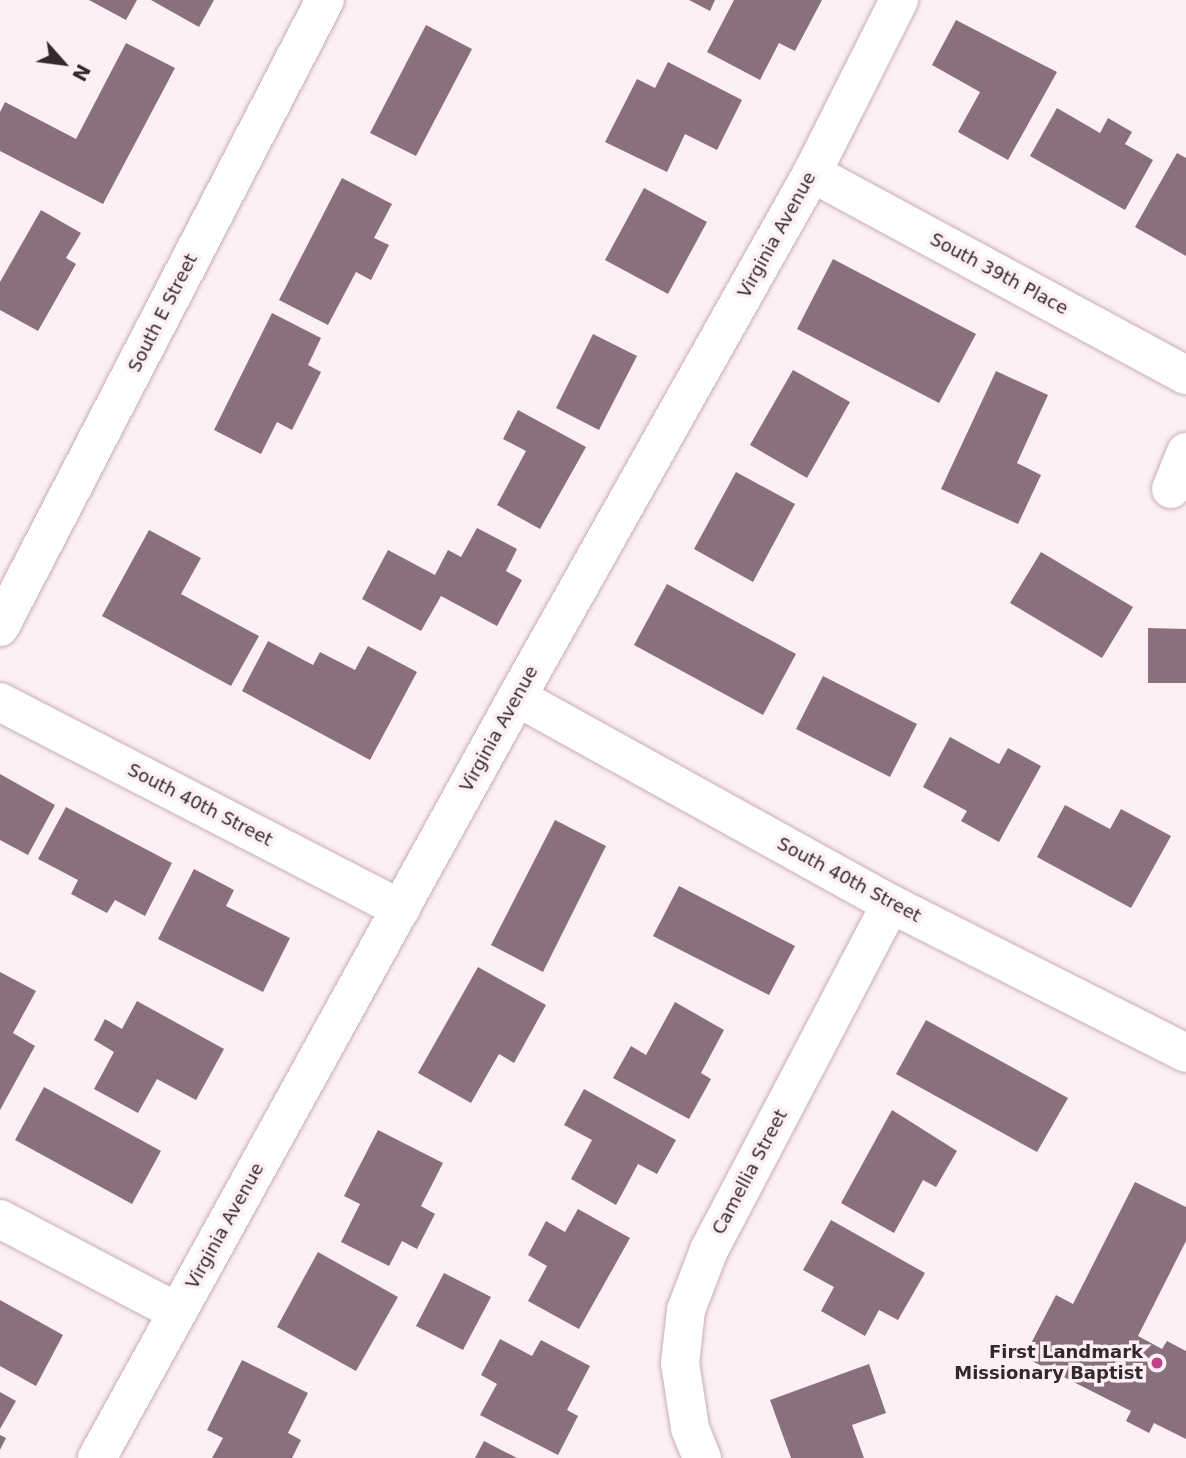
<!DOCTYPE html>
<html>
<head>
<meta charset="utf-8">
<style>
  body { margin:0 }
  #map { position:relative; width:1186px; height:1458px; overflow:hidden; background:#fcf0f5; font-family:"DejaVu Sans",sans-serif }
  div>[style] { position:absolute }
  .building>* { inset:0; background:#8a707c }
  .roads { filter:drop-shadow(0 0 2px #c9adba) drop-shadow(0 0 2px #c9adba) }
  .street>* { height:38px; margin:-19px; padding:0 19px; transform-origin:19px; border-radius:19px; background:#fff }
  .dots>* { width:19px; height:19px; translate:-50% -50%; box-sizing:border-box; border:4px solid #fcf0f5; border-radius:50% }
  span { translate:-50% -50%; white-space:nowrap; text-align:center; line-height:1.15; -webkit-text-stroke:7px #fcf0f5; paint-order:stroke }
  .street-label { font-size:18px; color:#33282d }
  .poi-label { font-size:18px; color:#33282d; font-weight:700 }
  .right { translate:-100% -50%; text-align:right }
  .north { position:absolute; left:28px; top:28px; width:70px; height:70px; -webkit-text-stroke:5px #fcf0f5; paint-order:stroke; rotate:118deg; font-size:19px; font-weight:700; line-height:28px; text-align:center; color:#33282d }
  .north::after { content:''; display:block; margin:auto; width:24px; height:32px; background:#33282d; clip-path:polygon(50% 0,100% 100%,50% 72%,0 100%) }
</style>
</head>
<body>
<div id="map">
  <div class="building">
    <i style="clip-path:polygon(89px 0,137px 0,126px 20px)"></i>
    <i style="clip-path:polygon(151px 0,214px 0,199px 27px)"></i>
    <i style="clip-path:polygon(689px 0,715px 0,710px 11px)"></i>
    <i style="clip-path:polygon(734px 0,822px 0,795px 51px,779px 43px,760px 80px,707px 52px)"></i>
    <i style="clip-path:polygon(956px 20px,1057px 72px,1008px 160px,958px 132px,980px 92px,932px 65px)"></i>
    <i style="clip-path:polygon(426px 25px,472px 49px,416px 156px,370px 133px)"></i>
    <i style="clip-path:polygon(126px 43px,175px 68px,103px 204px,0 151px,0 112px,5px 102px,76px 139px)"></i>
    <i style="clip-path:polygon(668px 62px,742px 100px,717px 150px,685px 134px,667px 172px,605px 142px,637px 79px,655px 88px)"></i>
    <i style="clip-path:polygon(1057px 108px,1100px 133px,1108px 118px,1132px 132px,1125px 144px,1153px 160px,1125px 210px,1030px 156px)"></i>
    <i style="clip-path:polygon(1177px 153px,1186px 158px,1186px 256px,1135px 227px)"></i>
    <i style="clip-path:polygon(342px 178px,392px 204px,374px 238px,389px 245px,371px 280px,356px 272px,328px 325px,279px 300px)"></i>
    <i style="clip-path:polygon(644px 188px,707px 222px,668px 294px,605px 260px)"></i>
    <i style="clip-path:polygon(41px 210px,81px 233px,66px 258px,76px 264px,38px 331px,0 310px,0 282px)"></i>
    <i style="clip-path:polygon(833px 259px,976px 334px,939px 403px,797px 329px)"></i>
    <i style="clip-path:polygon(272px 313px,321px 338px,308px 365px,321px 372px,292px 430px,277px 422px,261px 454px,214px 430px)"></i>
    <i style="clip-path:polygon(593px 334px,637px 356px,599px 430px,556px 408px)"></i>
    <i style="clip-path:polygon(793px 370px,850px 402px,807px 478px,750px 445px)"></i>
    <i style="clip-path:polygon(996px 371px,1048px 395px,1017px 463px,1041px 475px,1018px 524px,941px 489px)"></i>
    <i style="clip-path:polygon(518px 410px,586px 447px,540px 529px,497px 505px,526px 451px,503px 439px)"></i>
    <i style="clip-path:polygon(736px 472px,795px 504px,753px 582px,694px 549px)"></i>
    <i style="clip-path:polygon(477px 528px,517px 549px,506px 571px,522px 580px,497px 626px,441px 596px,421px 631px,362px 599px,388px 550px,435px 575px,448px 550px,461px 557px)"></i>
    <i style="clip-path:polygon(149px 530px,201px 558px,181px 594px,259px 636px,231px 686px,102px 616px)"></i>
    <i style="clip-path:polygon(1041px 552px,1133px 607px,1102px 658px,1010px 603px)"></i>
    <i style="clip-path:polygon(667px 584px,796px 654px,763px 715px,634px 645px)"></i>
    <i style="clip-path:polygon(1148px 628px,1186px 629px,1186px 683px,1148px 683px)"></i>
    <i style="clip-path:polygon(268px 641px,313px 665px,320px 652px,355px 670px,368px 646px,417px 672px,370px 760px,242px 691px)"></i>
    <i style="clip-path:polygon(823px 676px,917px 724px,890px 777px,796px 729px)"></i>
    <i style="clip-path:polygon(950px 737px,999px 764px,1008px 748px,1041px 766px,999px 842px,961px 821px,967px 811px,923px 787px)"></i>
    <i style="clip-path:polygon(0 774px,55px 805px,28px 855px,0 840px)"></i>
    <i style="clip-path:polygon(1065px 805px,1110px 829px,1121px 809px,1171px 836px,1131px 908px,1037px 857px)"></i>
    <i style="clip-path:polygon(66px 807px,172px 863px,145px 916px,115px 900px,107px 913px,71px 894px,78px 880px,38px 859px)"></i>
    <i style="clip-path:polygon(555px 820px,606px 846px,543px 972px,491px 945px)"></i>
    <i style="clip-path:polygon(194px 869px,234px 890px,226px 906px,290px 938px,263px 992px,158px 939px)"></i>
    <i style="clip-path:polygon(679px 886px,795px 946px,769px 995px,653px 936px)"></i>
    <i style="clip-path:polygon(478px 967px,546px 1005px,514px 1063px,499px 1054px,471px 1103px,418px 1073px)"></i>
    <i style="clip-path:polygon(0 972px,36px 991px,13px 1033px,35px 1046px,0 1110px)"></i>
    <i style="clip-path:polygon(137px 1001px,224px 1049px,196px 1100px,157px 1079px,138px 1113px,94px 1089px,114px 1052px,94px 1040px,105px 1019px,122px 1029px)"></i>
    <i style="clip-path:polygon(675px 1002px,724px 1030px,701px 1073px,711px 1079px,689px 1119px,613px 1078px,631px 1046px,646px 1055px)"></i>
    <i style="clip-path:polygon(926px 1020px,1068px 1098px,1037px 1152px,896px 1074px)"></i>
    <i style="clip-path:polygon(44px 1087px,161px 1151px,132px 1204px,15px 1140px)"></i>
    <i style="clip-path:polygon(584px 1089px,676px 1140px,657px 1174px,638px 1164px,616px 1205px,571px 1179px,592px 1140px,564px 1125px)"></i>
    <i style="clip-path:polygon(892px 1110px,957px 1151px,936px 1187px,923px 1180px,894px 1233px,841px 1203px)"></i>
    <i style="clip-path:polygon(378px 1130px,443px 1163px,421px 1206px,435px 1214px,417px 1249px,402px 1241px,389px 1266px,341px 1242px,360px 1204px,344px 1196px)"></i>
    <i style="clip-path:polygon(1135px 1182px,1186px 1207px,1186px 1241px,1138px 1336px,1162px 1349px,1167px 1341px,1186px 1351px,1186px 1439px,1154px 1423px,1149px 1433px,1126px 1421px,1131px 1411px,1024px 1357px,1056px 1295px,1073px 1304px)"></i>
    <i style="clip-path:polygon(578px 1209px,630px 1238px,579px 1329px,528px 1301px,547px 1266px,528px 1255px,546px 1221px,565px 1232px)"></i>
    <i style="clip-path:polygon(831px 1220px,925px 1273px,898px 1320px,879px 1310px,865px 1336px,821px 1311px,834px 1287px,803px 1270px)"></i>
    <i style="clip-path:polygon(318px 1252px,398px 1297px,356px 1371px,277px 1327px)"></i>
    <i style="clip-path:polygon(444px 1273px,491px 1297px,463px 1350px,416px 1326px)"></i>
    <i style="clip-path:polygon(0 1300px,63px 1335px,36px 1386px,0 1366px)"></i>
    <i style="clip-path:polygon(500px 1339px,532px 1356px,541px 1340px,590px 1366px,567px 1410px,578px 1416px,558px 1455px,480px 1415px,497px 1384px,481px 1375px)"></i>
    <i style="clip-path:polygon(242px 1360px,308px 1393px,288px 1433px,301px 1440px,292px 1458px,212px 1458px,223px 1438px,207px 1430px)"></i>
    <i style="clip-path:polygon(869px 1364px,886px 1413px,852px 1425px,864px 1458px,791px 1458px,770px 1400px)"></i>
    <i style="clip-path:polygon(0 1392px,16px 1401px,0 1429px)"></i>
    <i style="clip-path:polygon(0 1435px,6px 1438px,0 1450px)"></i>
    <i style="clip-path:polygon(484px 1441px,517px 1458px,475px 1458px)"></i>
  </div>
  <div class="roads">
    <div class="street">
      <i style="left:812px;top:173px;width:425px;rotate:28.4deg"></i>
      <i style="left:1171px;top:489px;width:40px;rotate:-68deg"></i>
      <i style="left:0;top:627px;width:706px;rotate:-62.6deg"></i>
      <i style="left:517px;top:697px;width:427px;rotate:29deg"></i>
      <i style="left:891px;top:904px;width:330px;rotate:26.8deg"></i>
      <i style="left:0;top:702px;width:451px;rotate:27.3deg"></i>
      <i style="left:0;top:1219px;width:200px;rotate:27.7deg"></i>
      <i style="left:97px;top:1458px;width:869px;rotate:-61.11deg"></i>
      <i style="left:517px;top:697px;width:601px;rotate:-60.62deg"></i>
      <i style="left:812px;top:173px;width:194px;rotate:-63.3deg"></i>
      <i style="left:702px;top:1458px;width:32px;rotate:-112deg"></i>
      <i style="left:690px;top:1428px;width:66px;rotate:-98.7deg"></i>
      <i style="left:680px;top:1363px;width:53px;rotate:-83.5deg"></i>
      <i style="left:686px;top:1310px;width:64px;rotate:-69deg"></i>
      <i style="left:709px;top:1250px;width:391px;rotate:-62.3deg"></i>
    </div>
  </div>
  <div class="dots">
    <i style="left:1157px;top:1363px;background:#c03f89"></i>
  </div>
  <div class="street-label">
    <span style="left:777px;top:235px;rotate:-61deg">Virginia Avenue</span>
    <span style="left:999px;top:274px;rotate:28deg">South 39th Place</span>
    <span style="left:163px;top:313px;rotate:-63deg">South E Street</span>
    <span style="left:499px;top:729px;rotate:-61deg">Virginia Avenue</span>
    <span style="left:200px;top:805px;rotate:27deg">South 40th Street</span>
    <span style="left:849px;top:880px;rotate:28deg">South 40th Street</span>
    <span style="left:750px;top:1172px;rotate:-62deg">Camellia Street</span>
    <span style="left:225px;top:1226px;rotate:-61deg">Virginia Avenue</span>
  </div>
  <div class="poi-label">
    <span class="right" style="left:1143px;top:1363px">First Landmark<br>Missionary Baptist</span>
  </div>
  <div class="north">N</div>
</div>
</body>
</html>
